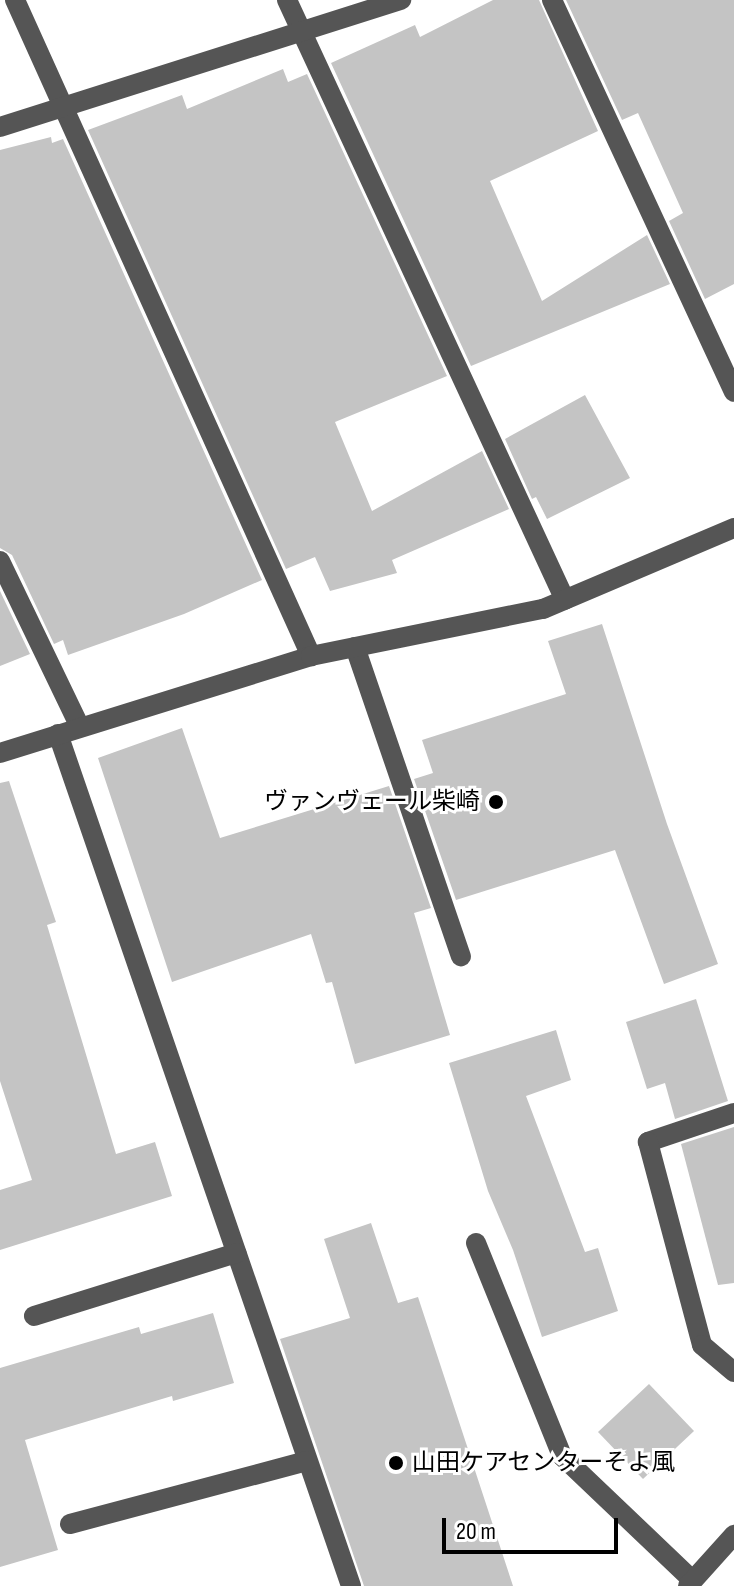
<!DOCTYPE html>
<html>
<head>
<meta charset="utf-8">
<style>
  body { margin:0 }
  #map { position:relative; width:734px; height:1586px; overflow:hidden; background:#fff; font-family:"Sofia Sans Condensed","Noto Sans JP",sans-serif }
  div>[style] { position:absolute }
  .building>* { inset:0; background:#c4c4c4 }
  .minor>* { height:20px; margin:-10px; padding:0 10px; transform-origin:10px; border-radius:10px; background:#555 }
  .dots>* { width:22px; height:22px; translate:-50% -50%; box-sizing:border-box; border:4px solid #fff; border-radius:50% }
  span { translate:-50% -50%; white-space:nowrap; text-align:center; line-height:1.15; -webkit-text-stroke:6px #fff; paint-order:stroke }
  .poi-label { font-size:24px; color:#000 }
  .right { translate:-100% -50%; text-align:right }
  .left { translate:0 -50%; text-align:left }
  .scale { position:absolute; left:442px; top:1518px; width:176px; height:36px; box-sizing:border-box; border:4px solid #000; border-top:0; padding-left:10px; font-size:24px; line-height:28px; white-space:nowrap; color:#000; -webkit-text-stroke:6px #fff; paint-order:stroke }
</style>
</head>
<body>
<div id="map">
  <div class="building">
    <i style="clip-path:polygon(493px 0,539px 0,598px 131px,490px 181px,542px 301px,647px 235px,670px 284px,471px 366px,331px 63px,415px 25px,420px 37px)"></i>
    <i style="clip-path:polygon(566px 0,734px 0,734px 284px,705px 299px,669px 221px,683px 213px,638px 113px,622px 120px)"></i>
    <i style="clip-path:polygon(283px 69px,288px 82px,307px 74px,447px 376px,335px 422px,372px 511px,482px 451px,509px 509px,392px 560px,397px 573px,330px 591px,315px 557px,286px 569px,88px 130px,182px 95px,187px 109px)"></i>
    <i style="clip-path:polygon(51px 137px,52px 143px,63px 139px,262px 580px,184px 614px,68px 655px,63px 640px,54px 644px,12px 555px,0 548px,0 150px)"></i>
    <i style="clip-path:polygon(585px 395px,630px 478px,547px 519px,536px 497px,532px 499px,505px 439px)"></i>
    <i style="clip-path:polygon(0 591px,30px 654px,0 666px)"></i>
    <i style="clip-path:polygon(602px 624px,667px 824px,718px 964px,664px 984px,615px 850px,456px 900px,414px 779px,433px 773px,422px 740px,566px 694px,548px 641px)"></i>
    <i style="clip-path:polygon(182px 728px,220px 838px,389px 786px,431px 908px,414px 913px,450px 1035px,355px 1064px,332px 982px,326px 983px,311px 934px,172px 982px,98px 758px)"></i>
    <i style="clip-path:polygon(9px 781px,56px 922px,47px 925px,116px 1154px,155px 1142px,172px 1196px,0 1250px,0 1190px,32px 1180px,0 1081px,0 783px)"></i>
    <i style="clip-path:polygon(696px 999px,728px 1101px,675px 1119px,665px 1083px,647px 1089px,626px 1022px)"></i>
    <i style="clip-path:polygon(556px 1030px,571px 1080px,526px 1096px,585px 1252px,598px 1248px,618px 1311px,542px 1337px,513px 1250px,488px 1191px,449px 1063px)"></i>
    <i style="clip-path:polygon(734px 1127px,734px 1283px,718px 1285px,681px 1144px)"></i>
    <i style="clip-path:polygon(371px 1223px,398px 1303px,418px 1297px,513px 1586px,364px 1586px,280px 1339px,350px 1318px,324px 1239px)"></i>
    <i style="clip-path:polygon(213px 1313px,234px 1383px,173px 1401px,172px 1396px,25px 1440px,58px 1550px,0 1567px,0 1368px,139px 1327px,141px 1334px)"></i>
    <i style="clip-path:polygon(649px 1384px,694px 1431px,643px 1479px,598px 1432px)"></i>
  </div>
  <div class="minor">
    <i style="left:15px;top:0;width:720px;rotate:65.71deg"></i>
    <i style="left:287px;top:0;width:661px;rotate:65.14deg"></i>
    <i style="left:552px;top:0;width:432px;rotate:65.1deg"></i>
    <i style="left:0;top:127px;width:421px;rotate:-17.6deg"></i>
    <i style="left:0;top:561px;width:182px;rotate:64.3deg"></i>
    <i style="left:355px;top:647px;width:327px;rotate:71.1deg"></i>
    <i style="left:58px;top:734px;width:901px;rotate:71.02deg"></i>
    <i style="left:0;top:753px;width:326px;rotate:-17.3deg"></i>
    <i style="left:311px;top:656px;width:237px;rotate:-11.5deg"></i>
    <i style="left:543px;top:609px;width:207px;rotate:-23deg"></i>
    <i style="left:734px;top:1113px;width:91px;rotate:161.4deg"></i>
    <i style="left:648px;top:1142px;width:210px;rotate:75.1deg"></i>
    <i style="left:702px;top:1345px;width:42px;rotate:40.2deg"></i>
    <i style="left:476px;top:1243px;width:230px;rotate:68deg"></i>
    <i style="left:562px;top:1456px;width:180px;rotate:43.6deg"></i>
    <i style="left:34px;top:1316px;width:212px;rotate:-17.3deg"></i>
    <i style="left:70px;top:1524px;width:245px;rotate:-14.9deg"></i>
    <i style="left:688px;top:1586px;width:69px;rotate:-48deg"></i>
  </div>
  <div class="dots">
    <i style="left:496px;top:802px;background:#000"></i>
    <i style="left:396px;top:1463px;background:#000"></i>
  </div>
  <div class="poi-label">
    <span class="right" style="left:480px;top:802px">ヴァンヴェール柴崎</span>
    <span class="left" style="left:412px;top:1463px">山田ケアセンターそよ風</span>
  </div>
  <div class="scale">20 m</div>
</div>
</body>
</html>
